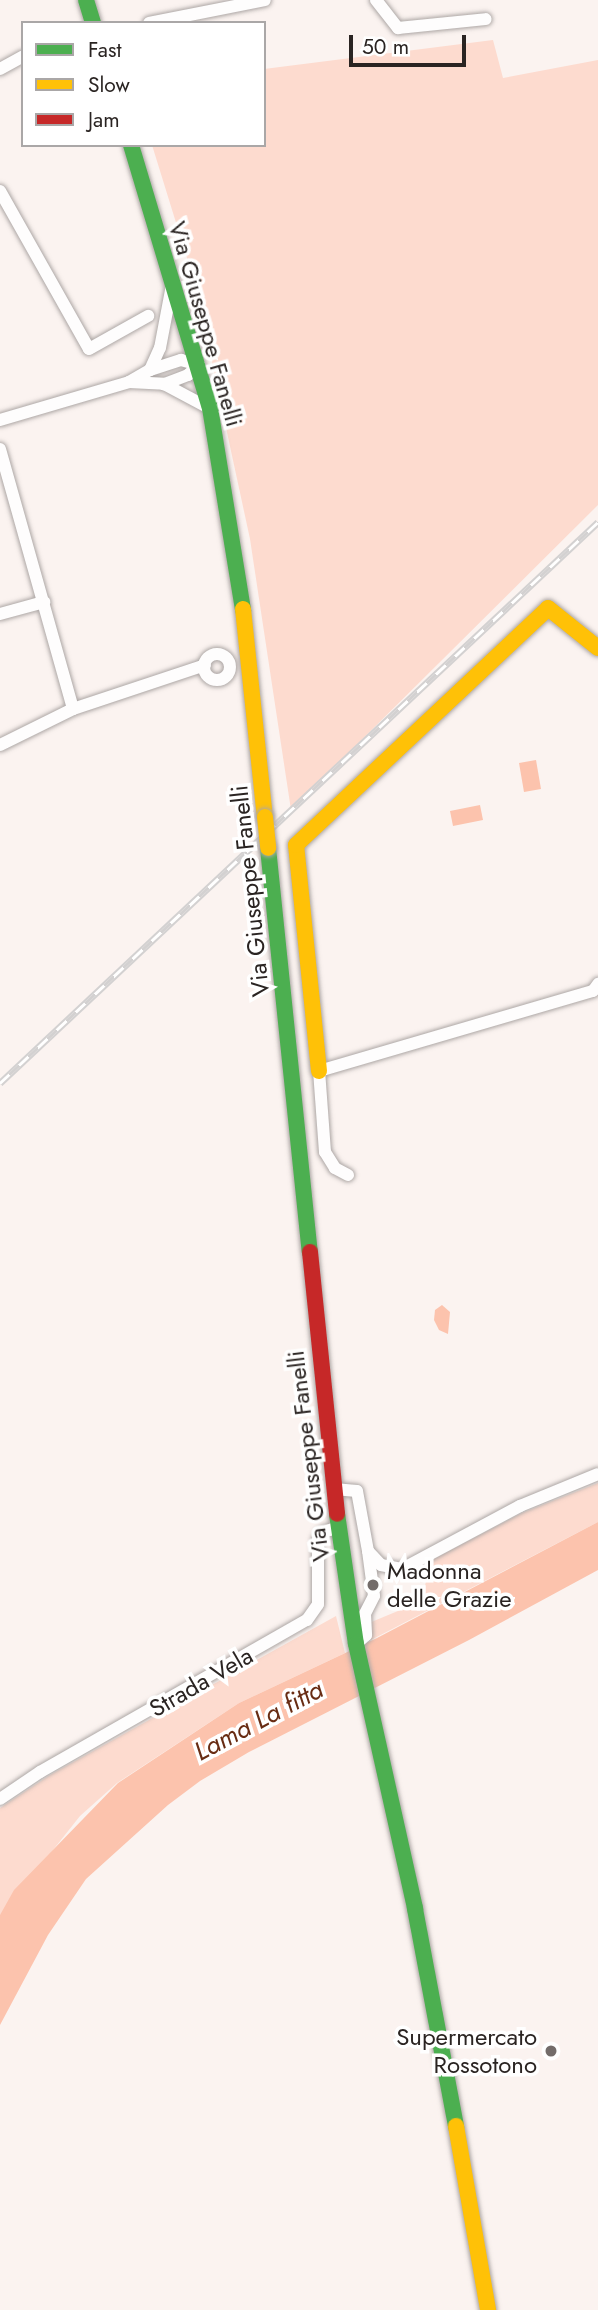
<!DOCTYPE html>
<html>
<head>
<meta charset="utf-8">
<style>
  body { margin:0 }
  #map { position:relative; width:598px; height:2310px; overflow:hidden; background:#fbf3f0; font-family:Jost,sans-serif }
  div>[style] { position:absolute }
  .green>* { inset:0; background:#fddbcf }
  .water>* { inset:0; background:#fcc3ad }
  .roads { filter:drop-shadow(0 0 2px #ada7a5) drop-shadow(0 0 2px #ada7a5) }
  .street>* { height:12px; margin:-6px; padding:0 6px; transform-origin:6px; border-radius:6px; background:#fefdfd }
  .street>.ring { margin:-6px; padding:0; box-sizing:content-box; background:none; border:12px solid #fefdfd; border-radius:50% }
  .fast>* { height:16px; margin:-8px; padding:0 8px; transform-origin:8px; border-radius:8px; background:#4caf50 }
  .slow>* { height:16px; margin:-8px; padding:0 8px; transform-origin:8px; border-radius:8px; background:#ffc107 }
  .jam>* { height:16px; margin:-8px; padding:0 8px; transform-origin:8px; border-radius:8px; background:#c62828 }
  .rail>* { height:7px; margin-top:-3.5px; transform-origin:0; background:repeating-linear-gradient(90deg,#fff 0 13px,#d3d1d1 0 26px); box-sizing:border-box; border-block:2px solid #d3d1d1 }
  .bridges { filter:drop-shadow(0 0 2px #ada7a5) drop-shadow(0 0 2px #ada7a5) }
  .slow-bridge>* { height:16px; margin:-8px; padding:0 8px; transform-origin:8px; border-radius:8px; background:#ffc107 }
  .dots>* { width:19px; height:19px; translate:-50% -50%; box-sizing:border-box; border:4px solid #fff; border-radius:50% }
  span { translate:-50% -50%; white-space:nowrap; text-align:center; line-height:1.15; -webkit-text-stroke:7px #fff; paint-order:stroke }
  .street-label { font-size:24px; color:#2a2422 }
  .poi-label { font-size:24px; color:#2a2422 }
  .left { translate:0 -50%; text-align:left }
  .right { translate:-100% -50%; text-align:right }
  .water-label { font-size:26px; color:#682c13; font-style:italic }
  .legend { position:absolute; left:21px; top:21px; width:245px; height:126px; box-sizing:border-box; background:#fff; border:2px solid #aaa7a7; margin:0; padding:9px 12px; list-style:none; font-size:21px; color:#2a2422 }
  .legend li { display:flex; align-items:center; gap:14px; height:35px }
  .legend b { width:35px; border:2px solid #aaa7a7 }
  .scale { position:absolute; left:349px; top:35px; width:117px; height:32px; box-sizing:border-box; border:4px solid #2a2422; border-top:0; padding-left:9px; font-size:21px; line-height:24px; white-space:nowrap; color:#2a2422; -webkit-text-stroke:5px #fff; paint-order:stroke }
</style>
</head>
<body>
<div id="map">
  <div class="green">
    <i style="clip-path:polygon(493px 40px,503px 78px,598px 60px,598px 505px,291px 810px,250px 539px,195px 284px,152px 145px,264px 145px,264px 69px)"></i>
    <i style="clip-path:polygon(598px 1483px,598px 1522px,371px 1640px,369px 1623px,422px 1601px,430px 1561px,522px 1513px)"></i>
    <i style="clip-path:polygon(336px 1616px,345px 1653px,239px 1703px,117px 1783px,80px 1816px,53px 1850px,0 1932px,0 1808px,50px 1775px)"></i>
  </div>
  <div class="water">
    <i style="clip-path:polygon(536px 760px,541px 789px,524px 792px,519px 763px)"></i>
    <i style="clip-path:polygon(480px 805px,483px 820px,453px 826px,450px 811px)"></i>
    <i style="clip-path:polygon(442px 1305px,450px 1312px,448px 1334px,439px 1330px,434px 1320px,435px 1310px)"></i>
    <i style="clip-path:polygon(598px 1522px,598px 1570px,469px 1640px,249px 1752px,200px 1781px,168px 1805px,86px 1879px,48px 1935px,0 2025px,0 1915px,14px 1890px,118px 1783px,239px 1703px,377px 1638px)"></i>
  </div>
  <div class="roads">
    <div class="street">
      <i style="left:376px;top:0;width:36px;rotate:52deg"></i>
      <i style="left:398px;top:28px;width:88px;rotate:-5.8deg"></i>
      <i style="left:149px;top:23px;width:118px;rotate:-11.2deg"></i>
      <i style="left:0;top:69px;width:26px;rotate:-29deg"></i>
      <i style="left:0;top:191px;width:181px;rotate:60.6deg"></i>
      <i style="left:89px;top:349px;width:68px;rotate:-29.2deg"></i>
      <i style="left:150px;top:370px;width:33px;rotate:-18deg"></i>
      <i style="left:181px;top:360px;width:19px;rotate:16deg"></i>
      <i style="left:199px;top:365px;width:15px;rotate:138deg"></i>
      <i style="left:188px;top:375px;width:26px;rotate:159deg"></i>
      <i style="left:129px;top:382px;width:35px;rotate:3deg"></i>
      <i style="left:164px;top:384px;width:51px;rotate:28.1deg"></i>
      <i style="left:0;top:420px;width:134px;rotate:-16.4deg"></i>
      <i style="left:129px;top:382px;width:24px;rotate:-30deg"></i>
      <i style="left:150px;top:370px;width:24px;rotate:-66deg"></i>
      <i style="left:160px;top:348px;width:64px;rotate:-79.2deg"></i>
      <i style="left:0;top:449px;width:270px;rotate:74.3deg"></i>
      <i style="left:73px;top:709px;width:81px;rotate:153.7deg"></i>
      <i style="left:0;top:614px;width:46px;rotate:-15.3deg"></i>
      <i class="ring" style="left:204px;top:654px;width:14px;height:14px"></i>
      <i style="left:73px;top:709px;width:139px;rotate:-18.4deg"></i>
      <i style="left:348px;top:1175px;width:15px;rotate:-152deg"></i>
      <i style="left:335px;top:1168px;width:19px;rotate:-122deg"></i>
      <i style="left:325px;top:1152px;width:81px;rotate:-94.2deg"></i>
      <i style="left:319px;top:1071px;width:285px;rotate:-16.3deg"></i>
      <i style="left:593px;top:991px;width:9px;rotate:-54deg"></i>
      <i style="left:334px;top:1489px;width:23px;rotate:5deg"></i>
      <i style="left:357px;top:1491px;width:61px;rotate:79.6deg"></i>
      <i style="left:368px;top:1551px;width:45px;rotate:82.4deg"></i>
      <i style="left:374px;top:1596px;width:20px;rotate:117deg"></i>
      <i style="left:365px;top:1614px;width:21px;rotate:87deg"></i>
      <i style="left:366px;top:1635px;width:13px;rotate:138deg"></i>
      <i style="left:368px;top:1551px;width:19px;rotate:47deg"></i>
      <i style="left:381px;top:1565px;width:21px;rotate:11deg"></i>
      <i style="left:402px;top:1569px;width:134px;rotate:-28.1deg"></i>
      <i style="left:520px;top:1506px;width:84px;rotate:-22.3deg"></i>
      <i style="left:0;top:1799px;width:48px;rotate:-34deg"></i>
      <i style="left:40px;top:1772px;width:307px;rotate:-29.7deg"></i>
      <i style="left:307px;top:1620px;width:19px;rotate:-55deg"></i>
      <i style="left:318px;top:1604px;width:64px;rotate:-90deg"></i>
      <i style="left:318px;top:1540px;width:8px;rotate:-60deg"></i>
      <i style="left:322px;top:1533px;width:17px;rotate:-21deg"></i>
    </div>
    <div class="fast">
      <i style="left:86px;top:0;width:24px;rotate:73deg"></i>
      <i style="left:131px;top:145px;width:275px;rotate:73.3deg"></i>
      <i style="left:210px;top:408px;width:204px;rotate:80.7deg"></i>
      <i style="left:268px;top:848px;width:406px;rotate:84.1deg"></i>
      <i style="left:337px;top:1514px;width:131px;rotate:81.7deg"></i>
      <i style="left:356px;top:1644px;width:271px;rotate:77.4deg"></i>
      <i style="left:415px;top:1909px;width:221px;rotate:79.3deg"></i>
    </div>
    <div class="slow">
      <i style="left:243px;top:609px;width:209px;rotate:84deg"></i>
      <i style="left:319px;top:1071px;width:227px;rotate:-95.8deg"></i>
      <i style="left:296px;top:845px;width:346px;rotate:-43.2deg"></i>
      <i style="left:548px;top:608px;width:64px;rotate:38.7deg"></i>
      <i style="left:456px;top:2126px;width:187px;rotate:80.1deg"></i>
    </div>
    <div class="jam">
      <i style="left:310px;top:1252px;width:263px;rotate:84.1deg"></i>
    </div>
  </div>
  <div class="rail">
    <i style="left:0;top:1083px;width:820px;rotate:-43.17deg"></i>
  </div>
  <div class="bridges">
    <div class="slow-bridge">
      <i style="left:265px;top:817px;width:31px;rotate:84deg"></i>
    </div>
  </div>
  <div class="dots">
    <i style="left:373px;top:1585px;background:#736c6a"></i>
    <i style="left:551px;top:2051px;background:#736c6a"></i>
  </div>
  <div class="street-label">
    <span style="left:206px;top:324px;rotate:74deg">Via Giuseppe Fanelli</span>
    <span style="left:250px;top:891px;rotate:-96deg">Via Giuseppe Fanelli</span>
    <span style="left:308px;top:1456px;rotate:-97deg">Via Giuseppe Fanelli</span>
    <span style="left:201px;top:1682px;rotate:-30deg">Strada Vela</span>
  </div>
  <div class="poi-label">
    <span class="left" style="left:387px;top:1585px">Madonna<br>delle Grazie</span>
    <span class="right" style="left:537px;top:2051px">Supermercato<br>Rossotono</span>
  </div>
  <div class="water-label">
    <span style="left:259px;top:1721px;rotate:-28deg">Lama La fitta</span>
  </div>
  <ul class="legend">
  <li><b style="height:9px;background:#4caf50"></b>Fast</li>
  <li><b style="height:9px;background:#ffc107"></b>Slow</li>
  <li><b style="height:9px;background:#c62828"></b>Jam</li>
  </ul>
  <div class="scale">50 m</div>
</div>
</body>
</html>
